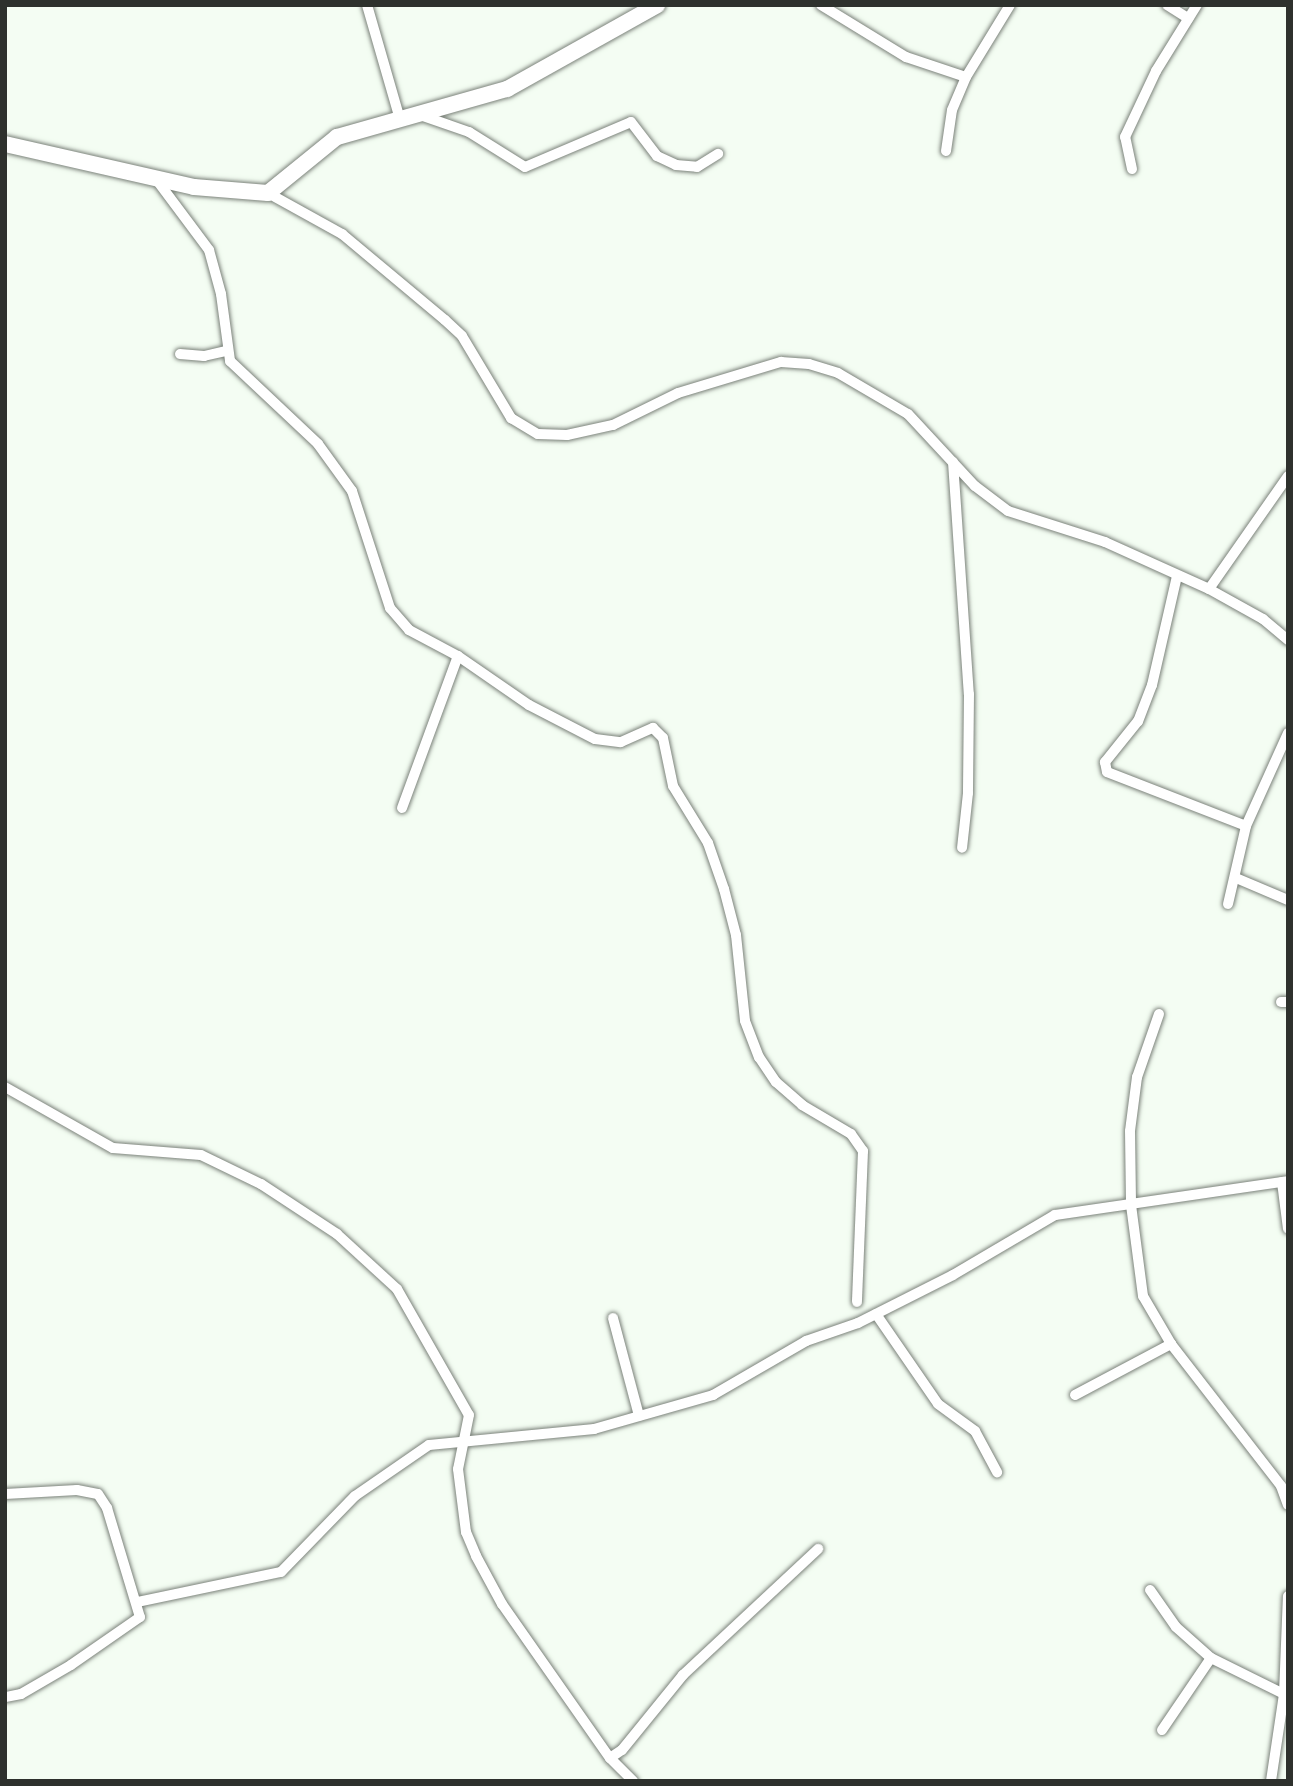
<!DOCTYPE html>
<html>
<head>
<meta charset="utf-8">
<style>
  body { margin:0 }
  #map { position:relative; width:1293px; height:1786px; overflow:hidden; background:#f4fdf3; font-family:Jost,sans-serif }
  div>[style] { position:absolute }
  .roads { filter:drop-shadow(0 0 2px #7b827a) drop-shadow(0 0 2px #7b827a) }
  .street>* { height:10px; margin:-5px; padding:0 5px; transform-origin:5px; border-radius:5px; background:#fff }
  .secondary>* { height:16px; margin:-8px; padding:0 8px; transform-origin:8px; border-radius:8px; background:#fff }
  span { translate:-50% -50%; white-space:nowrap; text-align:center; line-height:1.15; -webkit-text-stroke:7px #f4fdf3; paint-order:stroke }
  .frame { position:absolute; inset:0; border:7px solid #2e312d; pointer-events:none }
</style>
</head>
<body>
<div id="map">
  <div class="roads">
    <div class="street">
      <i style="left:367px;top:5px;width:119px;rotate:73.9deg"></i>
      <i style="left:821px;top:5px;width:100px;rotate:31.5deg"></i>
      <i style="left:906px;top:57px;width:63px;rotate:18.4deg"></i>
      <i style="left:1167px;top:5px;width:25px;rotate:32deg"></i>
      <i style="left:423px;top:116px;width:49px;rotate:19.2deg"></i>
      <i style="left:469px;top:132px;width:66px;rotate:32deg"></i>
      <i style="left:525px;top:167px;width:115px;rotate:-23deg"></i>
      <i style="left:631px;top:122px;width:43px;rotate:52.6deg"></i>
      <i style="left:657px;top:156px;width:21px;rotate:25deg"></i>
      <i style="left:676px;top:165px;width:21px;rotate:5deg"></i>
      <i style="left:697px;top:167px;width:25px;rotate:-32deg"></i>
      <i style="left:946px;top:151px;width:41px;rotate:-81.7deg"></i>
      <i style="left:952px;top:110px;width:36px;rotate:-67deg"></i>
      <i style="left:966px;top:77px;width:84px;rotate:-58.6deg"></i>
      <i style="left:1132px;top:169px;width:33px;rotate:-102deg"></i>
      <i style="left:1125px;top:137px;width:73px;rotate:-64.8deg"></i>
      <i style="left:1156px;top:71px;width:78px;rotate:-58.2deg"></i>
      <i style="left:156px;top:179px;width:89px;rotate:53.3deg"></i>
      <i style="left:209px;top:250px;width:46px;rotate:74.7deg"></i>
      <i style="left:221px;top:294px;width:68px;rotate:82.3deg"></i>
      <i style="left:230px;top:361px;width:121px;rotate:43.3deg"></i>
      <i style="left:318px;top:444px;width:58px;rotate:54.1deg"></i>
      <i style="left:352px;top:491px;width:123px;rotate:72deg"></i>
      <i style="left:390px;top:608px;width:29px;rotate:49deg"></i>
      <i style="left:409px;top:630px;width:55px;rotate:28deg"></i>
      <i style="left:458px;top:656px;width:86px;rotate:34.6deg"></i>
      <i style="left:529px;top:705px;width:74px;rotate:27.3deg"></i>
      <i style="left:595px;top:739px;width:26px;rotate:7deg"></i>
      <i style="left:621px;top:742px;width:35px;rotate:-24deg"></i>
      <i style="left:653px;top:728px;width:14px;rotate:45deg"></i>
      <i style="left:663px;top:738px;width:49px;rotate:78.2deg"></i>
      <i style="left:673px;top:786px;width:67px;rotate:58.4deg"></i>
      <i style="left:708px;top:843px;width:49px;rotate:70.8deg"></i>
      <i style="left:724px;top:889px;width:48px;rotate:75.4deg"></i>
      <i style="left:736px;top:935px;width:86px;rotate:84deg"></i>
      <i style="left:745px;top:1021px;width:39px;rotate:69deg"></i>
      <i style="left:759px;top:1057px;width:30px;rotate:56deg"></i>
      <i style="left:776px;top:1082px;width:35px;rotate:41deg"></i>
      <i style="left:802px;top:1105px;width:57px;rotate:30.6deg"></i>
      <i style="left:851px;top:1134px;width:21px;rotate:55deg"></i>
      <i style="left:863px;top:1151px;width:151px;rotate:92.3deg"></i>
      <i style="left:268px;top:193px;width:85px;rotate:29deg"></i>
      <i style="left:342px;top:234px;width:134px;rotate:39.9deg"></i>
      <i style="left:445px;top:320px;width:23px;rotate:43deg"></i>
      <i style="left:462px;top:336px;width:96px;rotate:59.1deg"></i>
      <i style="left:511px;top:418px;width:31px;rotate:31deg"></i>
      <i style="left:538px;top:434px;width:29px;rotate:2deg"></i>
      <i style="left:567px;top:435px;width:47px;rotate:-12.3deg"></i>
      <i style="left:613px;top:425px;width:72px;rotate:-26.2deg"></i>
      <i style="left:678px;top:393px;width:108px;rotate:-16.8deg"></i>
      <i style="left:781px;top:362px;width:28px;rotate:4deg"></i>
      <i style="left:809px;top:364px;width:30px;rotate:17deg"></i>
      <i style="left:838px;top:373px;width:81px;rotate:30.4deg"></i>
      <i style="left:908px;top:414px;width:98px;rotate:47.1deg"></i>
      <i style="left:975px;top:486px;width:41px;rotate:37.1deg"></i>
      <i style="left:1008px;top:511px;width:102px;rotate:17.7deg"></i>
      <i style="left:1105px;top:542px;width:114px;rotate:24.3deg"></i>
      <i style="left:1209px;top:589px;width:62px;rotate:29.1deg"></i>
      <i style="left:1263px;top:619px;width:33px;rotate:40deg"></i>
      <i style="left:180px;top:354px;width:24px;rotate:5deg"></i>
      <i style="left:204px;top:356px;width:23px;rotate:-13deg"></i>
      <i style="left:953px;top:462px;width:233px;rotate:86.1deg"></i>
      <i style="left:969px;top:694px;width:99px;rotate:90.6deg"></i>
      <i style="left:968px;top:793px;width:55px;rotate:96.2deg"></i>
      <i style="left:1177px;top:576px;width:112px;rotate:102.9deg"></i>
      <i style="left:1152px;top:685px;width:39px;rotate:111deg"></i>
      <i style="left:1138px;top:721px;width:53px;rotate:128.8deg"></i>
      <i style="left:1105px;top:762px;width:10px;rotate:79deg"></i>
      <i style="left:1107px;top:772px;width:149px;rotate:21.2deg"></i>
      <i style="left:1209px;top:589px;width:138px;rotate:-55deg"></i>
      <i style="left:402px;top:808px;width:162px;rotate:-69.8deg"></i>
      <i style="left:1236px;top:878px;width:56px;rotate:22.9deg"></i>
      <i style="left:1228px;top:904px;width:80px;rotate:-77deg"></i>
      <i style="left:1246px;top:826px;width:102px;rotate:-65.7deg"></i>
      <i style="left:1281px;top:1002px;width:7px"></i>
      <i style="left:1159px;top:1014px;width:67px;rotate:109.2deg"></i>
      <i style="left:1137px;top:1077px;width:54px;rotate:97.4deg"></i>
      <i style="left:1130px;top:1131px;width:74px;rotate:89.2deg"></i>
      <i style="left:1131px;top:1205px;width:92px;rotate:82.5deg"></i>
      <i style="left:1143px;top:1296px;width:56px;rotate:59.7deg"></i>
      <i style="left:1171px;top:1344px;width:180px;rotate:52.2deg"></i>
      <i style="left:1281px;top:1486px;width:20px;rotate:70deg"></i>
      <i style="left:5px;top:1087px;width:124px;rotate:29.5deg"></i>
      <i style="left:113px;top:1148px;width:88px;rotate:4.5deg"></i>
      <i style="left:201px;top:1155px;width:67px;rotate:25.8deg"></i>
      <i style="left:261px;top:1184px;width:91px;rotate:33.3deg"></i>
      <i style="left:337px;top:1234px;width:81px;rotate:42.5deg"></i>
      <i style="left:397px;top:1289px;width:145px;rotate:60.3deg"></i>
      <i style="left:469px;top:1415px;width:55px;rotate:101.5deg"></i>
      <i style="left:458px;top:1469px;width:64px;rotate:82.8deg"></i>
      <i style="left:466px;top:1532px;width:26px;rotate:67deg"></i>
      <i style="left:476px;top:1556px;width:55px;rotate:61.6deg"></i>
      <i style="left:502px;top:1604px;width:188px;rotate:55deg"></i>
      <i style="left:610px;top:1758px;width:14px;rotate:-34deg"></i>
      <i style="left:622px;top:1750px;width:97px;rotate:-50.9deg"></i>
      <i style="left:683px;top:1675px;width:185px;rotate:-43deg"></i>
      <i style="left:1282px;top:1182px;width:47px;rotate:82.7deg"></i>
      <i style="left:876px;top:1314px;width:109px;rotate:55.4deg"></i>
      <i style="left:938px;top:1404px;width:46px;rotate:36.1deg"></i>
      <i style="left:975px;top:1431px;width:47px;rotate:61.8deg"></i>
      <i style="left:613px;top:1318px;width:101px;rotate:75.1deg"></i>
      <i style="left:1075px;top:1395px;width:109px;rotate:-28deg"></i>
      <i style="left:5px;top:1494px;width:72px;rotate:-3.2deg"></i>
      <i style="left:77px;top:1490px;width:21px;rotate:11deg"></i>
      <i style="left:98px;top:1494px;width:17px;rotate:57deg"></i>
      <i style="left:107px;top:1508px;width:114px;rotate:73.2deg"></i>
      <i style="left:140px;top:1617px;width:84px;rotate:145.2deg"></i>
      <i style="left:71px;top:1665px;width:58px;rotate:149.9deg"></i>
      <i style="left:21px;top:1694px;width:16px;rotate:169deg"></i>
      <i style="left:1150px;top:1590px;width:45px;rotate:54.9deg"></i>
      <i style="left:1176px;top:1627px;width:47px;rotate:41.5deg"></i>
      <i style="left:1211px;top:1658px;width:81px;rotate:26.3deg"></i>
      <i style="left:137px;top:1602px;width:147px;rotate:-11.8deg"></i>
      <i style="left:281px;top:1572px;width:106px;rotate:-45.8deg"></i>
      <i style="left:355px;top:1496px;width:90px;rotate:-34.6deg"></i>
      <i style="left:429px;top:1445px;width:166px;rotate:-5.5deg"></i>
      <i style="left:594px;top:1429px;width:124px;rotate:-15.9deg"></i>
      <i style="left:713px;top:1395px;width:108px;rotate:-30.1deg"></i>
      <i style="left:806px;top:1341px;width:55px;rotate:-19.1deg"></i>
      <i style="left:858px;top:1323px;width:106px;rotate:-26.8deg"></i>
      <i style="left:953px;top:1275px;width:118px;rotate:-30.5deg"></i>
      <i style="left:1055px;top:1215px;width:235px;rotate:-8.3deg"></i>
      <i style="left:1162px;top:1730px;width:87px;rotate:-55.8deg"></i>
      <i style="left:610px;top:1758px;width:33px;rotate:45deg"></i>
      <i style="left:1271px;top:1781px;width:88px;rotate:-81.5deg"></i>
      <i style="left:1284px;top:1694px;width:98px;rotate:-87.7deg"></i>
    </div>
    <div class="secondary">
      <i style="left:5px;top:144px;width:194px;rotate:12.8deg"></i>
      <i style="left:194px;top:187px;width:74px;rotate:4.6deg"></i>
      <i style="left:268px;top:193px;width:89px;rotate:-39.1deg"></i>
      <i style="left:337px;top:137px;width:177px;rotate:-15.8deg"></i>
      <i style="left:507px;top:89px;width:172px;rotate:-29.2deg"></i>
    </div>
  </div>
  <div class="frame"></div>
</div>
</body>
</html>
